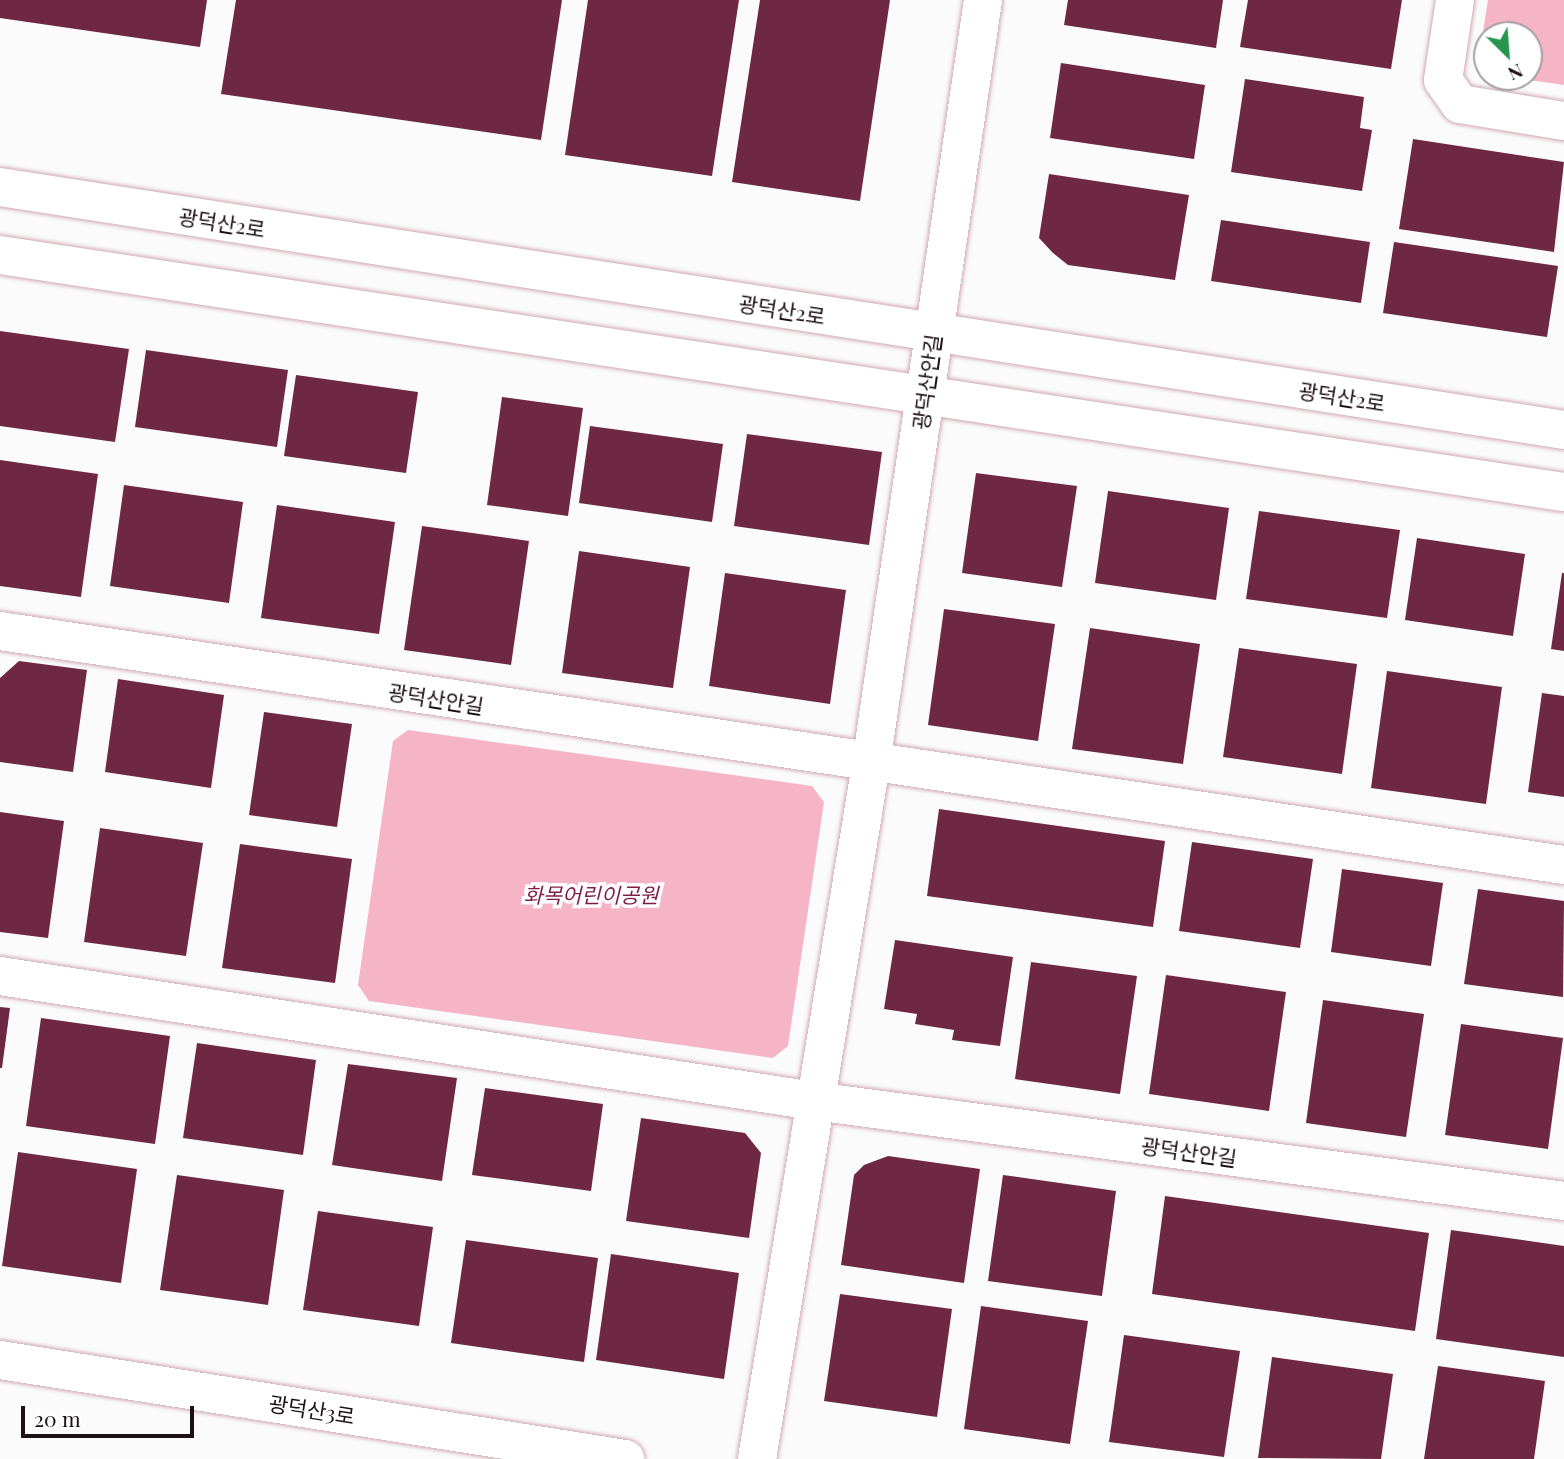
<!DOCTYPE html>
<html>
<head>
<meta charset="utf-8">
<style>
  body { margin:0 }
  #map { position:relative; width:1564px; height:1459px; overflow:hidden; background:#fbfbfb; font-family:"Playfair Display","Noto Sans KR",serif }
  div>[style] { position:absolute }
  .green>* { inset:0; background:#f6b5c7 }
  .building>* { inset:0; background:#6f2842 }
  .roads { filter:drop-shadow(0 0 2px #d0a9b3) drop-shadow(0 0 2px #d0a9b3) }
  .minor>* { height:38px; margin:-19px; padding:0 19px; transform-origin:19px; border-radius:19px; background:#fff }
  .tertiary>* { height:38px; margin:-19px; padding:0 19px; transform-origin:19px; border-radius:19px; background:#fff }
  span { translate:-50% -50%; white-space:nowrap; text-align:center; line-height:1.15; -webkit-text-stroke:7px #fff; paint-order:stroke }
  .street-label { font-size:21px; color:#1d1014 }
  .park-label { font-size:21px; color:#7e1e45; font-style:italic }
  .north { position:absolute; left:1473px; top:21px; width:70px; height:70px; box-sizing:border-box; background:#fff; border:2px solid #a59fa1; border-radius:50%; rotate:155deg; font-size:19px; font-weight:700; line-height:28px; text-align:center; color:#1d1014 }
  .north::after { content:''; display:block; margin:auto; width:24px; height:32px; background:#27954e; clip-path:polygon(50% 0,100% 100%,50% 72%,0 100%) }
  .scale { position:absolute; left:21px; top:1406px; width:173px; height:32px; box-sizing:border-box; border:4px solid #1d1014; border-top:0; padding-left:9px; font-size:21px; line-height:24px; white-space:nowrap; color:#1d1014; -webkit-text-stroke:5px #fff; paint-order:stroke }
</style>
</head>
<body>
<div id="map">
  <div class="green">
    <i style="clip-path:polygon(1488px 0,1564px 0,1564px 85px,1509px 77px,1529px 77px,1529px 35px,1487px 35px,1487px 61px,1480px 51px)"></i>
    <i style="clip-path:polygon(408px 730px,812px 786px,824px 802px,788px 1046px,773px 1058px,369px 1001px,358px 985px,393px 741px)"></i>
  </div>
  <div class="building">
    <i style="clip-path:polygon(0 0,207px 0,200px 47px,0 18px)"></i>
    <i style="clip-path:polygon(236px 0,562px 0,541px 140px,221px 94px)"></i>
    <i style="clip-path:polygon(588px 0,739px 0,712px 176px,565px 155px)"></i>
    <i style="clip-path:polygon(760px 0,890px 0,860px 201px,732px 182px)"></i>
    <i style="clip-path:polygon(1068px 0,1223px 0,1216px 48px,1064px 25px)"></i>
    <i style="clip-path:polygon(1248px 0,1402px 0,1391px 69px,1240px 47px)"></i>
    <i style="clip-path:polygon(1061px 63px,1205px 85px,1194px 159px,1050px 138px)"></i>
    <i style="clip-path:polygon(1245px 79px,1364px 97px,1360px 128px,1372px 130px,1362px 191px,1231px 172px)"></i>
    <i style="clip-path:polygon(1413px 139px,1564px 162px,1554px 252px,1399px 229px)"></i>
    <i style="clip-path:polygon(1049px 174px,1189px 195px,1175px 280px,1068px 265px,1053px 253px,1039px 238px)"></i>
    <i style="clip-path:polygon(1221px 220px,1370px 242px,1361px 303px,1211px 281px)"></i>
    <i style="clip-path:polygon(1394px 242px,1558px 266px,1547px 337px,1383px 313px)"></i>
    <i style="clip-path:polygon(0 331px,129px 349px,115px 442px,0 426px)"></i>
    <i style="clip-path:polygon(146px 350px,288px 370px,277px 447px,135px 427px)"></i>
    <i style="clip-path:polygon(296px 375px,418px 392px,406px 473px,284px 456px)"></i>
    <i style="clip-path:polygon(502px 397px,583px 408px,568px 516px,487px 505px)"></i>
    <i style="clip-path:polygon(590px 426px,723px 444px,712px 522px,579px 503px)"></i>
    <i style="clip-path:polygon(747px 434px,882px 452px,869px 545px,734px 526px)"></i>
    <i style="clip-path:polygon(0 460px,98px 474px,81px 597px,0 586px)"></i>
    <i style="clip-path:polygon(976px 473px,1077px 486px,1062px 587px,962px 573px)"></i>
    <i style="clip-path:polygon(124px 485px,243px 502px,229px 603px,110px 586px)"></i>
    <i style="clip-path:polygon(1108px 491px,1229px 508px,1216px 600px,1095px 583px)"></i>
    <i style="clip-path:polygon(277px 505px,395px 522px,379px 634px,261px 618px)"></i>
    <i style="clip-path:polygon(1259px 511px,1400px 530px,1387px 618px,1246px 599px)"></i>
    <i style="clip-path:polygon(422px 526px,529px 541px,511px 665px,404px 650px)"></i>
    <i style="clip-path:polygon(1417px 538px,1525px 554px,1513px 636px,1405px 620px)"></i>
    <i style="clip-path:polygon(579px 551px,690px 567px,673px 688px,562px 673px)"></i>
    <i style="clip-path:polygon(725px 573px,846px 590px,830px 704px,709px 686px)"></i>
    <i style="clip-path:polygon(1562px 573px,1564px 573px,1564px 651px,1551px 649px)"></i>
    <i style="clip-path:polygon(944px 609px,1055px 624px,1038px 741px,928px 725px)"></i>
    <i style="clip-path:polygon(1090px 628px,1200px 644px,1183px 764px,1072px 749px)"></i>
    <i style="clip-path:polygon(1239px 648px,1357px 664px,1342px 774px,1223px 757px)"></i>
    <i style="clip-path:polygon(19px 661px,87px 670px,73px 772px,0 762px,0 678px)"></i>
    <i style="clip-path:polygon(1387px 671px,1502px 687px,1486px 804px,1371px 788px)"></i>
    <i style="clip-path:polygon(118px 679px,224px 695px,211px 788px,105px 772px)"></i>
    <i style="clip-path:polygon(1542px 693px,1564px 696px,1564px 797px,1528px 792px)"></i>
    <i style="clip-path:polygon(264px 712px,352px 724px,337px 827px,249px 815px)"></i>
    <i style="clip-path:polygon(939px 809px,1165px 841px,1153px 927px,927px 896px)"></i>
    <i style="clip-path:polygon(0 812px,64px 821px,48px 938px,0 932px)"></i>
    <i style="clip-path:polygon(100px 828px,203px 843px,186px 956px,84px 942px)"></i>
    <i style="clip-path:polygon(1192px 842px,1313px 859px,1300px 948px,1179px 931px)"></i>
    <i style="clip-path:polygon(240px 844px,352px 859px,335px 983px,222px 968px)"></i>
    <i style="clip-path:polygon(1342px 869px,1443px 883px,1431px 966px,1331px 952px)"></i>
    <i style="clip-path:polygon(1478px 889px,1564px 901px,1563px 997px,1464px 984px)"></i>
    <i style="clip-path:polygon(895px 940px,1013px 957px,1000px 1046px,952px 1040px,954px 1030px,915px 1024px,917px 1014px,884px 1009px)"></i>
    <i style="clip-path:polygon(1031px 962px,1137px 976px,1120px 1094px,1015px 1079px)"></i>
    <i style="clip-path:polygon(1166px 975px,1286px 992px,1269px 1111px,1149px 1094px)"></i>
    <i style="clip-path:polygon(1323px 1000px,1424px 1014px,1406px 1137px,1306px 1123px)"></i>
    <i style="clip-path:polygon(0 1007px,10px 1008px,2px 1068px,0 1068px)"></i>
    <i style="clip-path:polygon(41px 1018px,170px 1036px,155px 1144px,26px 1126px)"></i>
    <i style="clip-path:polygon(1461px 1024px,1563px 1038px,1548px 1149px,1445px 1135px)"></i>
    <i style="clip-path:polygon(197px 1043px,316px 1060px,303px 1155px,183px 1138px)"></i>
    <i style="clip-path:polygon(348px 1064px,457px 1078px,442px 1181px,332px 1165px)"></i>
    <i style="clip-path:polygon(485px 1088px,603px 1104px,591px 1191px,472px 1175px)"></i>
    <i style="clip-path:polygon(641px 1118px,745px 1133px,761px 1153px,749px 1238px,626px 1221px)"></i>
    <i style="clip-path:polygon(18px 1152px,137px 1169px,121px 1283px,2px 1266px)"></i>
    <i style="clip-path:polygon(888px 1156px,980px 1169px,964px 1283px,841px 1265px,854px 1175px,864px 1165px)"></i>
    <i style="clip-path:polygon(177px 1175px,284px 1190px,268px 1305px,160px 1290px)"></i>
    <i style="clip-path:polygon(1003px 1175px,1116px 1191px,1102px 1296px,988px 1281px)"></i>
    <i style="clip-path:polygon(1165px 1196px,1429px 1233px,1415px 1331px,1152px 1294px)"></i>
    <i style="clip-path:polygon(318px 1211px,433px 1227px,419px 1326px,303px 1310px)"></i>
    <i style="clip-path:polygon(1451px 1230px,1564px 1246px,1564px 1357px,1436px 1339px)"></i>
    <i style="clip-path:polygon(466px 1240px,598px 1258px,584px 1362px,451px 1343px)"></i>
    <i style="clip-path:polygon(611px 1254px,739px 1273px,724px 1379px,596px 1360px)"></i>
    <i style="clip-path:polygon(840px 1294px,952px 1309px,937px 1417px,824px 1401px)"></i>
    <i style="clip-path:polygon(981px 1306px,1088px 1321px,1070px 1444px,964px 1429px)"></i>
    <i style="clip-path:polygon(1124px 1335px,1240px 1351px,1224px 1457px,1109px 1442px)"></i>
    <i style="clip-path:polygon(1272px 1357px,1393px 1374px,1381px 1459px,1258px 1458px)"></i>
    <i style="clip-path:polygon(1438px 1366px,1545px 1381px,1534px 1459px,1424px 1459px)"></i>
  </div>
  <div class="roads">
    <div class="minor">
      <i style="left:1455px;top:0;width:81px;rotate:98.5deg"></i>
      <i style="left:1443px;top:80px;width:29px;rotate:55deg"></i>
      <i style="left:1460px;top:104px;width:105px;rotate:9.3deg"></i>
      <i style="left:0;top:631px;width:1581px;rotate:8.51deg"></i>
      <i style="left:0;top:976px;width:824px;rotate:8.73deg"></i>
      <i style="left:814px;top:1101px;width:757px;rotate:7.59deg"></i>
      <i style="left:757px;top:1459px;width:704px;rotate:-80.68deg"></i>
      <i style="left:871px;top:764px;width:772px;rotate:-81.66deg"></i>
    </div>
    <div class="tertiary">
      <i style="left:0;top:187px;width:1583px;rotate:8.83deg"></i>
      <i style="left:0;top:255px;width:1582px;rotate:8.62deg"></i>
      <i style="left:0;top:1360px;width:633px;rotate:9deg"></i>
    </div>
  </div>
  <div class="street-label">
    <span style="left:222px;top:222px;rotate:9deg">광덕산2로</span>
    <span style="left:782px;top:309px;rotate:9deg">광덕산2로</span>
    <span style="left:926px;top:382px;rotate:-82deg">광덕산안길</span>
    <span style="left:1342px;top:396px;rotate:9deg">광덕산2로</span>
    <span style="left:436px;top:698px;rotate:9deg">광덕산안길</span>
    <span style="left:1189px;top:1151px;rotate:8deg">광덕산안길</span>
    <span style="left:312px;top:1409px;rotate:9deg">광덕산3로</span>
  </div>
  <div class="park-label">
    <span style="left:591px;top:894px">화목어린이공원</span>
  </div>
  <div class="north">N</div>
  <div class="scale">20 m</div>
</div>
</body>
</html>
